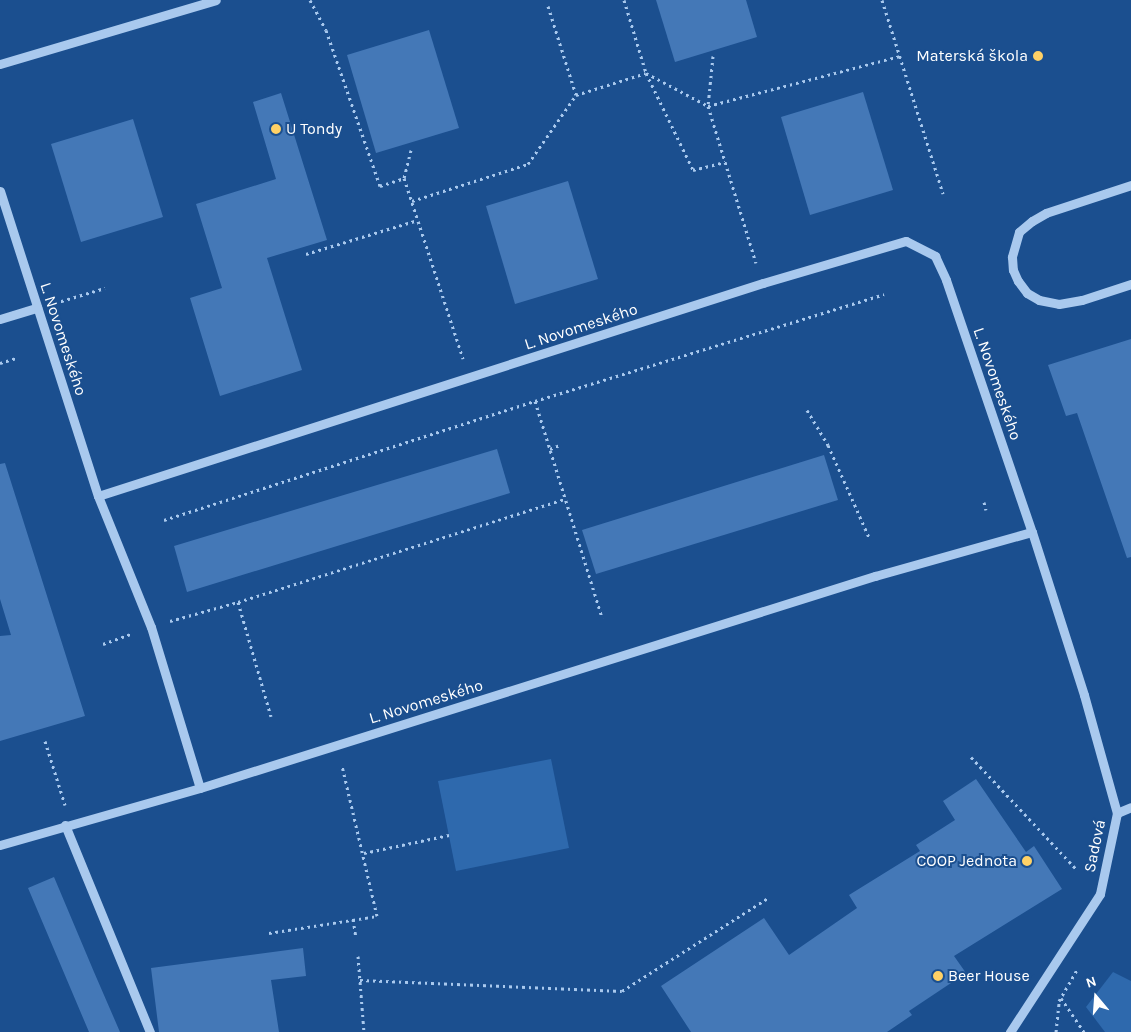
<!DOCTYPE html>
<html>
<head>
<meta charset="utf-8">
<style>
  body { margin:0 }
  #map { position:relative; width:1131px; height:1032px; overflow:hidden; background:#1b4f8f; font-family:Karla,sans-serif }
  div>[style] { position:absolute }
  .green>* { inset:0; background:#2e69ad }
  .building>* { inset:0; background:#4478b7 }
  .path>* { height:3px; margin-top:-1.5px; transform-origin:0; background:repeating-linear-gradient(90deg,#a9c9ee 0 2.5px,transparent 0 6.5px) }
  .minor>* { height:9px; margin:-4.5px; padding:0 4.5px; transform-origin:4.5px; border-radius:4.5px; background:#a9c9ee }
  .dots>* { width:14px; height:14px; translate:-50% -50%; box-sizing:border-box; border:2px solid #1b4f8f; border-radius:50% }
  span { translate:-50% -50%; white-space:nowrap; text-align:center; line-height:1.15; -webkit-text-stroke:4px #1b4f8f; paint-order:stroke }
  .poi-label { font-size:16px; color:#fff }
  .right { translate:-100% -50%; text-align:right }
  .left { translate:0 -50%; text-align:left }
  .street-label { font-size:16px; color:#fff }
  .north { position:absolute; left:1071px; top:972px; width:50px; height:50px; -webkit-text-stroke:4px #1b4f8f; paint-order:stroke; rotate:342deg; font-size:14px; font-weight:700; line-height:20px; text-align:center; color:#fff }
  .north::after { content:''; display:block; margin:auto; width:18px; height:22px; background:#fff; clip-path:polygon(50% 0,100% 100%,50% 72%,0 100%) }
</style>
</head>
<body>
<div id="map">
  <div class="green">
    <i style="clip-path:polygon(551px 759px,569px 848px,456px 871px,438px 781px)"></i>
    <i style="clip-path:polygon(1113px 972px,1131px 981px,1131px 1032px,1105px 1032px,1086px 1007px)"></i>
  </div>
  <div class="building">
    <i style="clip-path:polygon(656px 0,746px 0,757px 37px,675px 62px)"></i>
    <i style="clip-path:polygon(429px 30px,459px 128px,376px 153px,347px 55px)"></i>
    <i style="clip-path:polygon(863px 92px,893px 190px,810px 215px,781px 117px)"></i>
    <i style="clip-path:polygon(281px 93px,327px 240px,267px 258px,302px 370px,220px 396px,190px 298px,222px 288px,196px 204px,276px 179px,253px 102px)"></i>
    <i style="clip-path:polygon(133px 119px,163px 217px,81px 242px,51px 144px)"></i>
    <i style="clip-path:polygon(568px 181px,598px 279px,515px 304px,486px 206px)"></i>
    <i style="clip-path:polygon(1131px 339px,1131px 557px,1127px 558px,1077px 413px,1066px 416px,1048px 365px)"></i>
    <i style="clip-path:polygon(497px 449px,510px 493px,187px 592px,174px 546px)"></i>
    <i style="clip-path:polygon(824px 455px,838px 500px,596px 574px,582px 530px)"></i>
    <i style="clip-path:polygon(5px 463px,85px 716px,0 741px,0 636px,11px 635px,0 599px,0 464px)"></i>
    <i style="clip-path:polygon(976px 779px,1026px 852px,1034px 846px,1062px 889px,954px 956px,966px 973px,909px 1011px,912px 1015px,887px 1032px,691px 1032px,661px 986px,764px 918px,789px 955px,857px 908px,849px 895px,920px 851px,916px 845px,955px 820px,943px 801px)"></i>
    <i style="clip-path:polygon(54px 877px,94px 972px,120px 1032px,89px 1032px,28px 888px)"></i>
    <i style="clip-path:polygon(303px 948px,306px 976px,271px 980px,279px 1032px,159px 1032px,151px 968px)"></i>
  </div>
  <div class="path">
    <i style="left:310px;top:0;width:34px;rotate:62deg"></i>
    <i style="left:326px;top:30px;width:165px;rotate:70.9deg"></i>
    <i style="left:380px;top:186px;width:25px;rotate:-18deg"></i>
    <i style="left:624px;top:0;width:76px;rotate:73.2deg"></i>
    <i style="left:646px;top:73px;width:70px;rotate:28deg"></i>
    <i style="left:708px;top:106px;width:198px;rotate:-14.6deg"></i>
    <i style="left:882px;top:0;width:203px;rotate:72.5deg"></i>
    <i style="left:548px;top:6px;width:93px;rotate:72.5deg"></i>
    <i style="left:713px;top:56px;width:50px;rotate:95.7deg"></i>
    <i style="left:708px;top:106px;width:164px;rotate:73deg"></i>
    <i style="left:411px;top:150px;width:29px;rotate:104deg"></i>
    <i style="left:404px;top:178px;width:190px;rotate:71.9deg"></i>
    <i style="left:412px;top:201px;width:122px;rotate:-17.7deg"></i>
    <i style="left:528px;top:164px;width:84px;rotate:-55.2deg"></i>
    <i style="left:576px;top:95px;width:73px;rotate:-17.4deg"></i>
    <i style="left:646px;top:73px;width:108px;rotate:64.1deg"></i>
    <i style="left:693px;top:170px;width:33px;rotate:-14deg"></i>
    <i style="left:306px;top:254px;width:117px;rotate:-16.9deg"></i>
    <i style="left:55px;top:303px;width:52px;rotate:-16.7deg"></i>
    <i style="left:0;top:363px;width:17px;rotate:-17deg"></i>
    <i style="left:535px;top:401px;width:227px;rotate:72.8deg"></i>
    <i style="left:807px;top:410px;width:41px;rotate:59deg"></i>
    <i style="left:828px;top:445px;width:101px;rotate:66deg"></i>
    <i style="left:550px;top:449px;width:11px;rotate:-22deg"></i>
    <i style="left:984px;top:502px;width:8px;rotate:76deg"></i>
    <i style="left:164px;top:520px;width:390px;rotate:-17.8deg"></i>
    <i style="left:535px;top:401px;width:365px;rotate:-17deg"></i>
    <i style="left:238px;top:602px;width:119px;rotate:73.9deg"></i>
    <i style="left:170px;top:621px;width:71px;rotate:-15.6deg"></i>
    <i style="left:238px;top:602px;width:343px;rotate:-17.5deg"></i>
    <i style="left:103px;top:644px;width:32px;rotate:-20deg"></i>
    <i style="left:45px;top:741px;width:67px;rotate:72.6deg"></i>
    <i style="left:971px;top:757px;width:154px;rotate:46.8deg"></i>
    <i style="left:364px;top:853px;width:87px;rotate:-12deg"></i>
    <i style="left:353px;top:919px;width:19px;rotate:81deg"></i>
    <i style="left:269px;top:933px;width:109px;rotate:-8.9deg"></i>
    <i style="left:377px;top:916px;width:155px;rotate:-103.1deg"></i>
    <i style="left:358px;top:956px;width:76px;rotate:85.5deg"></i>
    <i style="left:360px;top:980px;width:262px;rotate:2.4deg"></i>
    <i style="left:622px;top:991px;width:173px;rotate:-32.5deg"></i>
    <i style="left:1061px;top:998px;width:41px;rotate:55.9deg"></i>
    <i style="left:1056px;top:1032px;width:31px;rotate:-84deg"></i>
    <i style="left:1059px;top:1001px;width:36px;rotate:-60deg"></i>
  </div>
  <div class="minor">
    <i style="left:0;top:64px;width:225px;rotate:-16.5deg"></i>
    <i style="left:1131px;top:185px;width:89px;rotate:161.8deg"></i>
    <i style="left:1046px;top:213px;width:16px;rotate:150deg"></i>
    <i style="left:1032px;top:221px;width:17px;rotate:140deg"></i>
    <i style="left:1019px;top:232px;width:26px;rotate:106deg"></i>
    <i style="left:1012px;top:257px;width:13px;rotate:86deg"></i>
    <i style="left:1013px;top:270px;width:12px;rotate:66deg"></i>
    <i style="left:1018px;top:281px;width:15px;rotate:53deg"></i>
    <i style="left:1027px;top:293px;width:14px;rotate:30deg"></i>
    <i style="left:1039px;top:300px;width:20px;rotate:11deg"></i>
    <i style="left:1059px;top:304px;width:23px;rotate:-10deg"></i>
    <i style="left:1082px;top:300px;width:52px;rotate:-18.1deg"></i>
    <i style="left:0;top:191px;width:320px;rotate:72.2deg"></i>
    <i style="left:98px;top:496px;width:141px;rotate:68deg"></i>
    <i style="left:151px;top:627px;width:168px;rotate:73.1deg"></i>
    <i style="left:0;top:319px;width:39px;rotate:-17deg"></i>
    <i style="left:98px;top:496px;width:698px;rotate:-17.76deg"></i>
    <i style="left:763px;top:283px;width:149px;rotate:-16.4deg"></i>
    <i style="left:906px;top:241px;width:33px;rotate:27deg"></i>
    <i style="left:935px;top:256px;width:26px;rotate:65deg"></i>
    <i style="left:946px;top:280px;width:266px;rotate:71.2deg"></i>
    <i style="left:1032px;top:532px;width:171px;rotate:72.3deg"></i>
    <i style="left:1084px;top:695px;width:123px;rotate:74.4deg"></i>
    <i style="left:1117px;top:813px;width:83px;rotate:101.9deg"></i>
    <i style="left:1100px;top:894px;width:165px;rotate:123.1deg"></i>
    <i style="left:1117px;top:813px;width:15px;rotate:-23deg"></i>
    <i style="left:65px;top:825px;width:224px;rotate:67.7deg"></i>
    <i style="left:0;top:845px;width:208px;rotate:-15.9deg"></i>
    <i style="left:200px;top:788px;width:708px;rotate:-17.44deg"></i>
    <i style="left:875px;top:576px;width:163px;rotate:-15.7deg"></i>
  </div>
  <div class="dots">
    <i style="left:1038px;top:56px;background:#ffd166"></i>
    <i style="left:276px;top:129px;background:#ffd166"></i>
    <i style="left:1027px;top:861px;background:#ffd166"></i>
    <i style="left:938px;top:976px;background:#ffd166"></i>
  </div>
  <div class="poi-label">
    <span class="right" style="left:1028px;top:56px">Materská škola</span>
    <span class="left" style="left:286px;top:129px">U Tondy</span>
    <span class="right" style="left:1017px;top:861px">COOP Jednota</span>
    <span class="left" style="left:948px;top:976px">Beer House</span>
  </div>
  <div class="street-label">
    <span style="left:581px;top:327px;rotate:-18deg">L. Novomeského</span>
    <span style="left:63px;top:339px;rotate:72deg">L. Novomeského</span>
    <span style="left:997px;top:384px;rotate:71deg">L. Novomeského</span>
    <span style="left:426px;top:702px;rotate:-17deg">L. Novomeského</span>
    <span style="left:1095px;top:846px;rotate:-78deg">Sadová</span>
  </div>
  <div class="north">N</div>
</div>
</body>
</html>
